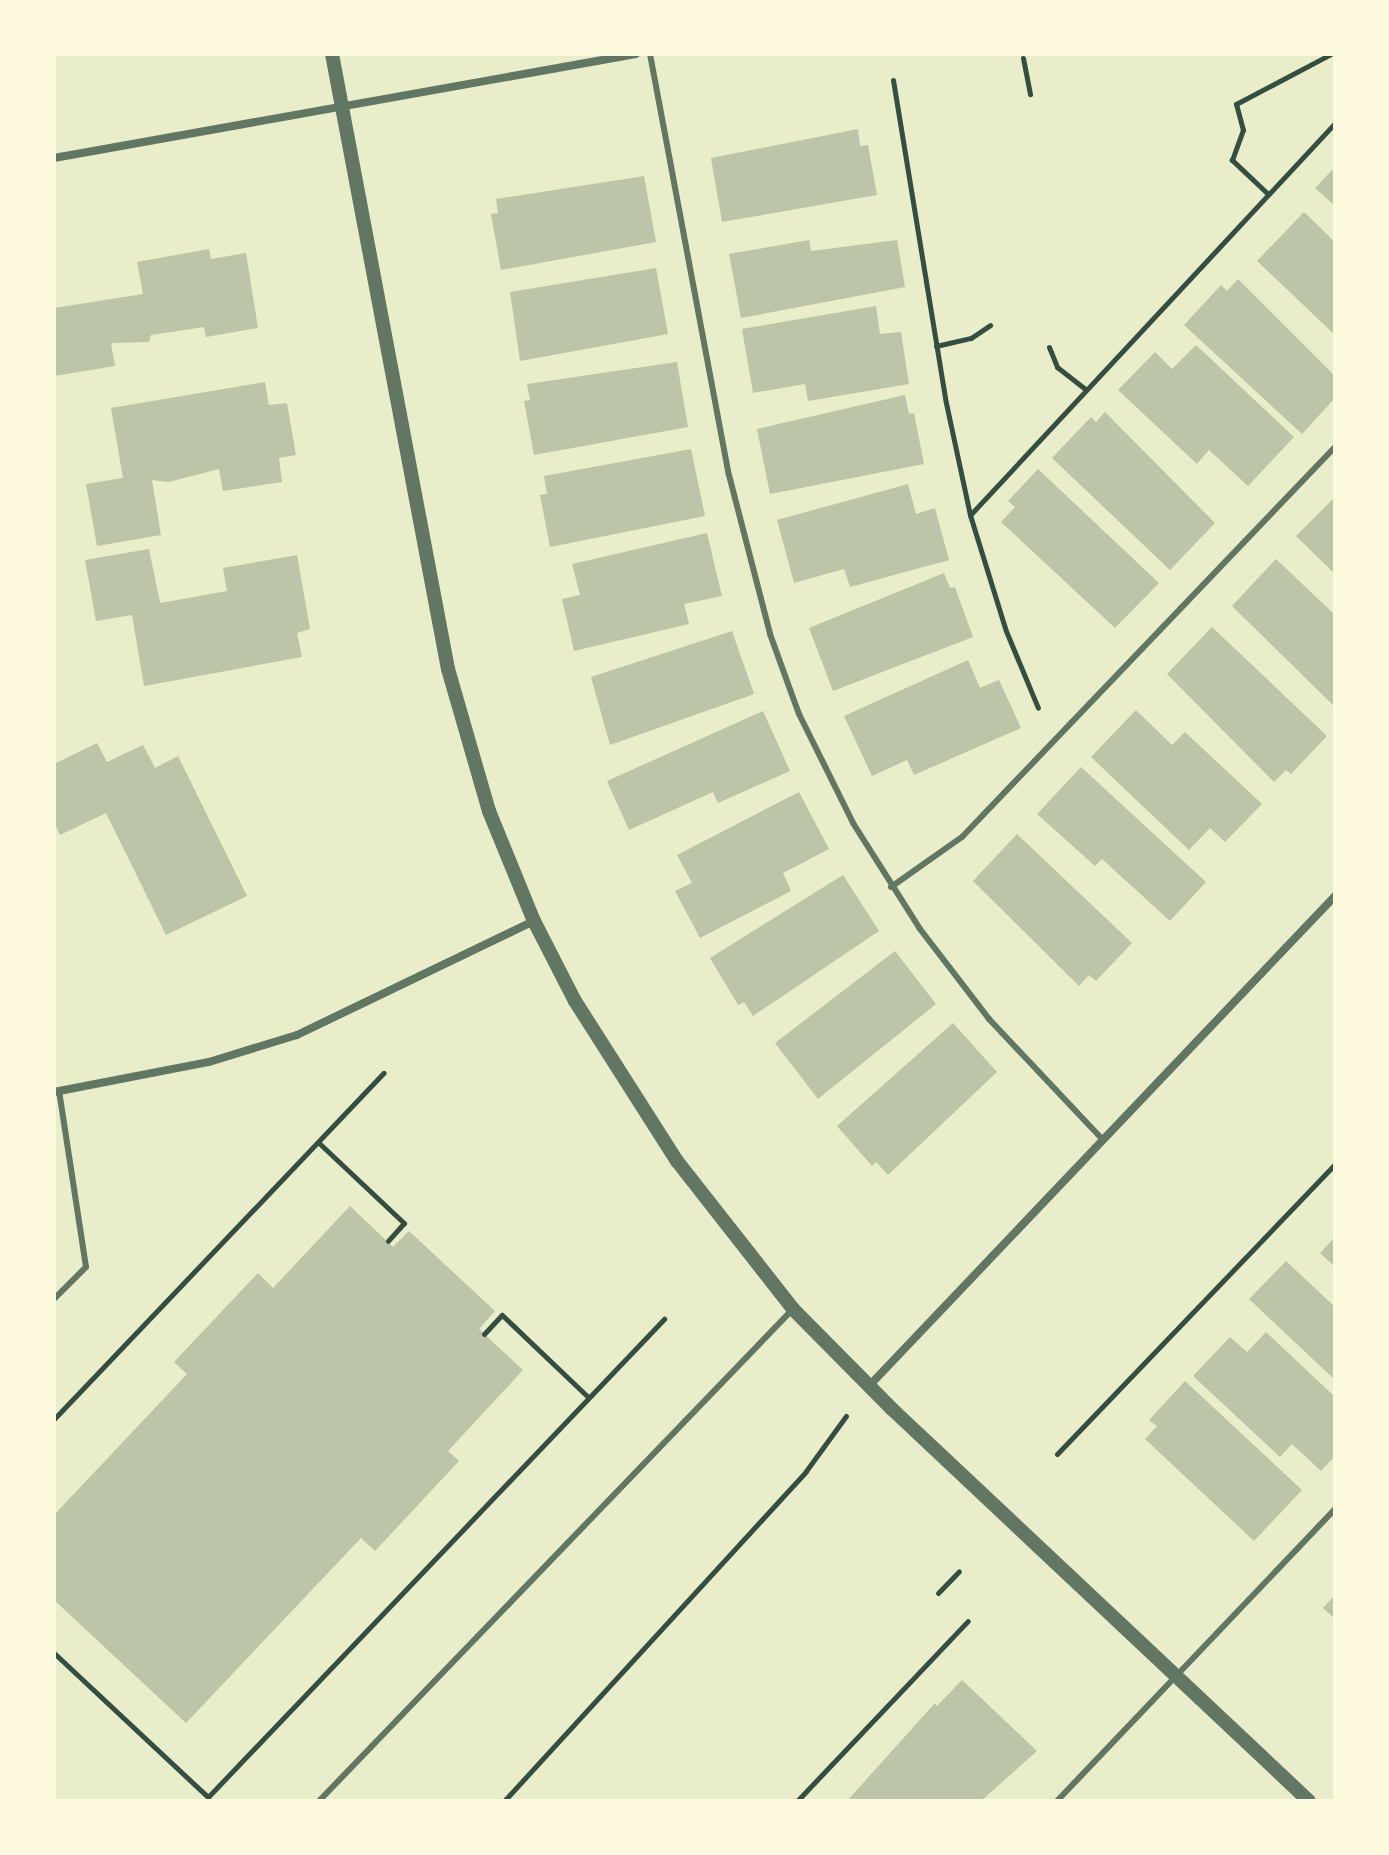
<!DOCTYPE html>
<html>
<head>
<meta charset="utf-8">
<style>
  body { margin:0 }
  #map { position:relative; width:1389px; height:1855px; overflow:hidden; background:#e9edc9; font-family:"Archivo Narrow",sans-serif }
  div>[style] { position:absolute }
  .building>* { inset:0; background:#bcc5a7 }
  .path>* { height:5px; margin:-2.5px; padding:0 2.5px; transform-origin:2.5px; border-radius:2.5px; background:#344e41 }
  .service>* { height:6px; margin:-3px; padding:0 3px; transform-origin:3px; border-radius:3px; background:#617663 }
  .minor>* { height:8px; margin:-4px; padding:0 4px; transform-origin:4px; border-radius:4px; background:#617663 }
  .tertiary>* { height:14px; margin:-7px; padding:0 7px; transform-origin:7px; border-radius:7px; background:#617663 }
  span { translate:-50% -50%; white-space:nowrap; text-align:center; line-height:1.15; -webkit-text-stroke:8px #fefae0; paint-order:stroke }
  .frame { position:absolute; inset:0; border:56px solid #fefae0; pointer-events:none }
</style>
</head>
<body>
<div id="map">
  <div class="building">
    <i style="clip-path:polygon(858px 129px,860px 146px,868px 145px,877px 195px,722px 222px,711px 158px)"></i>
    <i style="clip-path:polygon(1335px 167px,1335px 206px,1315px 188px)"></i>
    <i style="clip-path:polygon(644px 176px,656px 242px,501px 270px,491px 214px,498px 213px,496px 199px)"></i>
    <i style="clip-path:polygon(1304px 212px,1335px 242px,1335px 335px,1257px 261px)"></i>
    <i style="clip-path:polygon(809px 240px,811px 251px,897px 240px,905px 287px,741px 318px,729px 254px)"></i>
    <i style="clip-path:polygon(209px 249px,211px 259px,246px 253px,258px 328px,206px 337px,204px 327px,151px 335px,149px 342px,111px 343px,115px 366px,54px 376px,54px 308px,143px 294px,137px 262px)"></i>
    <i style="clip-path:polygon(656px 268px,668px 334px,520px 361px,510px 292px)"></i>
    <i style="clip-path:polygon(1238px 279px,1335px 376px,1335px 398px,1302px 434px,1184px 325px,1221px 285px,1227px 291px)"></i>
    <i style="clip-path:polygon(876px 306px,880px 334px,901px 332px,909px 384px,808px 401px,805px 384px,753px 393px,742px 329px)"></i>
    <i style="clip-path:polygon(1196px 345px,1294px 437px,1248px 486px,1209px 450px,1197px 464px,1118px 390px,1155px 352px,1172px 369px)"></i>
    <i style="clip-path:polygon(677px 362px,688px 427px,534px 455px,524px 401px,530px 400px,527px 384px)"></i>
    <i style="clip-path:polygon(265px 382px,269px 405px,287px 403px,296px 455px,279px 458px,282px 482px,223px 491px,219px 469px,169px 482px,152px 480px,161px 535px,97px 546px,86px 484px,123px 478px,111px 408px)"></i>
    <i style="clip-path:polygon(905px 395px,909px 414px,914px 413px,924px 464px,770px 494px,757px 429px)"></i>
    <i style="clip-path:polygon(1105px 412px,1215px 523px,1170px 570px,1052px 458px,1091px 417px,1096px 422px)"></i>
    <i style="clip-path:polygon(691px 449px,705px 516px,550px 547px,540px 495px,547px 494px,544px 476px)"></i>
    <i style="clip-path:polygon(1038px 469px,1159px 583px,1115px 628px,1001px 522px,1015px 507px,1008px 501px)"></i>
    <i style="clip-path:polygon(908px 484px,916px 514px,935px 508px,949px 560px,850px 587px,844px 569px,794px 583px,777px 520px)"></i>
    <i style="clip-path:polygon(1335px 497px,1335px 574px,1296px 536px)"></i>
    <i style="clip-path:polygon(707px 533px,722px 596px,684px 604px,689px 624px,574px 651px,562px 599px,580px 595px,572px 564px)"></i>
    <i style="clip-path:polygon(149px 549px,160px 603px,227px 591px,223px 568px,297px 555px,310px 629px,297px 633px,302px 657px,144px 686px,132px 615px,96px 621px,85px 560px)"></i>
    <i style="clip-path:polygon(1276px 559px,1335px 615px,1335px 707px,1232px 606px)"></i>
    <i style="clip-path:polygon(944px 573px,950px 588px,955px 587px,973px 637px,833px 691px,809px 628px)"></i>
    <i style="clip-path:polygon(1212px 627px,1327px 736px,1291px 774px,1286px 770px,1274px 782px,1167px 674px)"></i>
    <i style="clip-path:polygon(732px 631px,754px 694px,610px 745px,591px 677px)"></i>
    <i style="clip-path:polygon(968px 660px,980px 688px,999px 680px,1021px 728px,914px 775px,907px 760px,872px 776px,844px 716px)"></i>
    <i style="clip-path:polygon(1136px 710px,1172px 745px,1185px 732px,1262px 804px,1225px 842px,1210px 828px,1189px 850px,1091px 757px)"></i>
    <i style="clip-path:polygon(763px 711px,790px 771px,718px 803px,713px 792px,629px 830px,607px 781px)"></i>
    <i style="clip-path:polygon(97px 743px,107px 762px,143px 745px,155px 768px,178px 756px,247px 896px,166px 935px,106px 813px,60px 835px,54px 822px,54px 764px)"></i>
    <i style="clip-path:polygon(1081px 767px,1206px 882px,1170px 921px,1102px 859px,1095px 866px,1037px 814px)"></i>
    <i style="clip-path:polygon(799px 792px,829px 849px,783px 873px,791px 891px,700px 938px,675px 891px,692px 883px,677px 855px)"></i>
    <i style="clip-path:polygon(1017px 834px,1132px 943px,1096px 981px,1089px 975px,1079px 986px,973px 881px)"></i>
    <i style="clip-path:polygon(843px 875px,879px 931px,753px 1016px,744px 1002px,738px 1005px,710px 958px)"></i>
    <i style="clip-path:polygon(895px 951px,936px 1004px,818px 1099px,775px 1043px)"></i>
    <i style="clip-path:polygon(953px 1023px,997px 1072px,888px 1175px,876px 1162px,872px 1166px,837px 1126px)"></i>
    <i style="clip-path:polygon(350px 1206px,393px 1247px,409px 1231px,495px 1311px,479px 1329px,523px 1370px,448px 1451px,459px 1461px,375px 1551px,361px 1538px,186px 1723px,54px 1600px,54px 1515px,187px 1374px,174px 1362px,258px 1273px,273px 1288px)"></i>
    <i style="clip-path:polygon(1335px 1237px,1335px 1267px,1320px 1253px)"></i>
    <i style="clip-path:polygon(1286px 1261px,1335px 1307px,1335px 1380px,1249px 1299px)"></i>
    <i style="clip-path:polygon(1266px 1332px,1335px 1397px,1335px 1456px,1321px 1471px,1292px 1444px,1280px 1457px,1193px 1376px,1230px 1337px,1247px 1352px)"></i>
    <i style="clip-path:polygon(1185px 1381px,1302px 1490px,1254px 1541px,1145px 1439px,1157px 1426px,1149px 1420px)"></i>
    <i style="clip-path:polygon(1335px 1595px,1335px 1619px,1323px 1608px)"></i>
    <i style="clip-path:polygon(962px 1680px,1037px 1751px,981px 1801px,847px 1801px,935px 1703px,937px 1706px)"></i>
  </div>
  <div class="path">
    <i style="left:1023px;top:58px;width:37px;rotate:79deg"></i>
    <i style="left:893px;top:80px;width:327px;rotate:80.7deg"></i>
    <i style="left:946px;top:403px;width:115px;rotate:77.9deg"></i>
    <i style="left:970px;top:515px;width:121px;rotate:72.8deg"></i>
    <i style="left:1006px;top:631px;width:83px;rotate:67.4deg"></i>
    <i style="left:1268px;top:194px;width:50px;rotate:-136.6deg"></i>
    <i style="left:1232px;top:160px;width:32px;rotate:-70deg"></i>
    <i style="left:1243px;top:130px;width:27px;rotate:-105deg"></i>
    <i style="left:1236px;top:104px;width:107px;rotate:-27.8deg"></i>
    <i style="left:936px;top:346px;width:36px;rotate:-13deg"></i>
    <i style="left:971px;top:338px;width:23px;rotate:-34deg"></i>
    <i style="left:1049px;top:347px;width:22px;rotate:68deg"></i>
    <i style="left:1057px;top:367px;width:37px;rotate:38deg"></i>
    <i style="left:971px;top:514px;width:534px;rotate:-47.05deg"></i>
    <i style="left:319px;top:1143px;width:117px;rotate:43.3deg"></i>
    <i style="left:404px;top:1223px;width:24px;rotate:132deg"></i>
    <i style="left:484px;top:1334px;width:26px;rotate:-47deg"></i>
    <i style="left:502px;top:1315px;width:117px;rotate:43.6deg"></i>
    <i style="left:54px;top:1419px;width:478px;rotate:-46.4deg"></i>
    <i style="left:1057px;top:1454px;width:402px;rotate:-46.2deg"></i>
    <i style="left:938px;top:1593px;width:30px;rotate:-46deg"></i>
    <i style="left:54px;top:1653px;width:211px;rotate:43.1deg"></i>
    <i style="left:208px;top:1797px;width:661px;rotate:-46.35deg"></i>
    <i style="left:504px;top:1801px;width:447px;rotate:-47.5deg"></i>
    <i style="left:806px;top:1471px;width:68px;rotate:-54deg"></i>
    <i style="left:797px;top:1801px;width:248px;rotate:-46.5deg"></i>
  </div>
  <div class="service">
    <i style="left:650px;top:54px;width:428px;rotate:79.4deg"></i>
    <i style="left:729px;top:475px;width:164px;rotate:75.5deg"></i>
    <i style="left:770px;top:634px;width:85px;rotate:70.1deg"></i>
    <i style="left:799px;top:714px;width:122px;rotate:63.6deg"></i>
    <i style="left:853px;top:823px;width:125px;rotate:57.7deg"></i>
    <i style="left:920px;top:929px;width:113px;rotate:52.5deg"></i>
    <i style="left:989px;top:1019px;width:166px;rotate:46.7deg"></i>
    <i style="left:891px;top:887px;width:87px;rotate:-35.2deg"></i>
    <i style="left:962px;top:837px;width:540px;rotate:-46.28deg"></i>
    <i style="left:54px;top:1299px;width:45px;rotate:-45deg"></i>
    <i style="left:86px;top:1267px;width:178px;rotate:-98.7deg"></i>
    <i style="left:319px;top:1801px;width:683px;rotate:-46.07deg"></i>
    <i style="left:1057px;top:1801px;width:403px;rotate:-46.4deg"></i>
  </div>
  <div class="minor">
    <i style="left:54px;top:158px;width:591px;rotate:-10.13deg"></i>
    <i style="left:54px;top:1092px;width:158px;rotate:-11deg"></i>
    <i style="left:209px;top:1062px;width:92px;rotate:-17.1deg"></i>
    <i style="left:297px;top:1035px;width:263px;rotate:-25.7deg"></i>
    <i style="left:869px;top:1386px;width:676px;rotate:-46.44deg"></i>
  </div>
  <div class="tertiary">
    <i style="left:332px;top:54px;width:626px;rotate:79.32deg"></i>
    <i style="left:448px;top:669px;width:148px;rotate:73.9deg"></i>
    <i style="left:489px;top:811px;width:119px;rotate:67.8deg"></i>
    <i style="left:534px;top:921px;width:90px;rotate:62.9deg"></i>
    <i style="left:575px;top:1001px;width:190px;rotate:57.5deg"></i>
    <i style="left:677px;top:1161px;width:188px;rotate:51.9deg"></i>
    <i style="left:793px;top:1309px;width:141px;rotate:45.3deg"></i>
    <i style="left:892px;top:1409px;width:572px;rotate:43.23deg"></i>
  </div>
  <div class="frame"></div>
</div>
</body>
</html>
